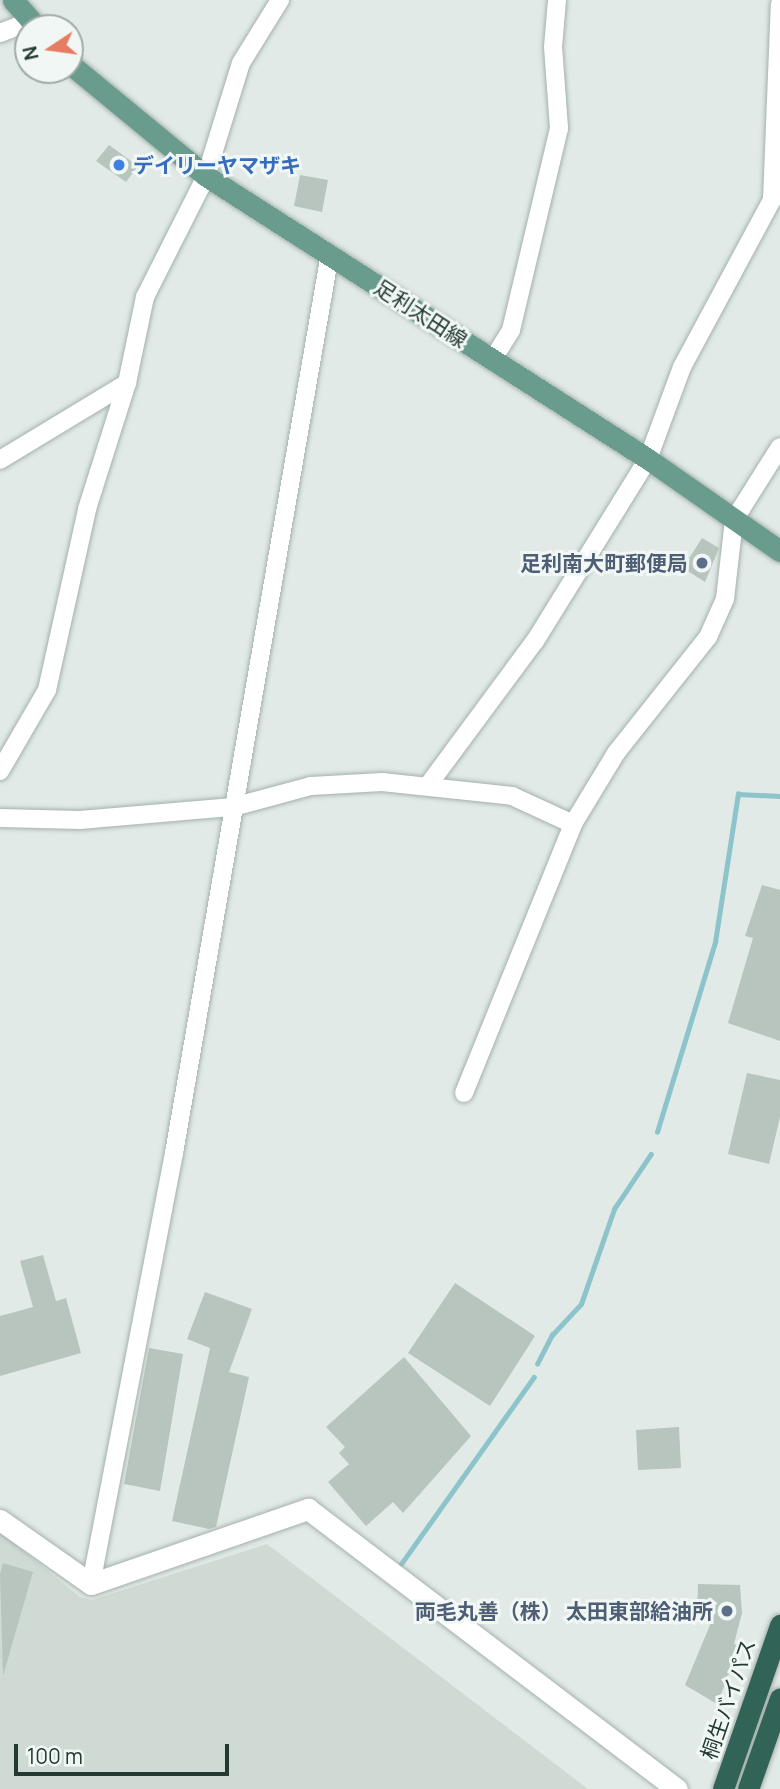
<!DOCTYPE html>
<html>
<head>
<meta charset="utf-8">
<style>
  body { margin:0 }
  #map { position:relative; width:780px; height:1789px; overflow:hidden; background:#e1eae6; font-family:Manrope,"Noto Sans JP",sans-serif }
  div>[style] { position:absolute }
  .built>* { inset:0; background:#cfdad5 }
  .stream>* { height:4.5px; margin:-2.25px; padding:0 2.25px; transform-origin:2.25px; border-radius:2.25px; background:#8dc4cb }
  .building>* { inset:0; background:#b7c5be }
  .roads { filter:drop-shadow(0 0 2px #a4b1ac) drop-shadow(0 0 2px #a4b1ac) }
  .street>* { height:18px; margin:-9px; padding:0 9px; transform-origin:9px; border-radius:9px; background:#fff }
  .secondary>* { height:21px; margin:-10.5px; padding:0 10.5px; transform-origin:10.5px; border-radius:10.5px; background:#fff }
  .primary>* { height:21px; margin:-10.5px; padding:0 10.5px; transform-origin:10.5px; border-radius:10.5px; background:#699c8c }
  .highway>* { height:21px; margin:-10.5px; padding:0 10.5px; transform-origin:10.5px; border-radius:10.5px; background:#316356 }
  .dots>* { width:19px; height:19px; translate:-50% -50%; box-sizing:border-box; border:4px solid #f1f7f4; border-radius:50% }
  span { translate:-50% -50%; white-space:nowrap; text-align:center; line-height:1.15; -webkit-text-stroke:6px #f1f7f4; paint-order:stroke }
  .shop-label { font-size:21px; color:#366cbe; font-weight:700 }
  .left { translate:0 -50%; text-align:left }
  .street-label { font-size:21px; color:#233932 }
  .service-label { font-size:21px; color:#4e5e75; font-weight:700 }
  .right { translate:-100% -50%; text-align:right }
  .north { position:absolute; left:14px; top:14px; width:70px; height:70px; box-sizing:border-box; background:#f1f7f4; border:2px solid #9faba6; border-radius:50%; rotate:257deg; font-size:19px; font-weight:700; line-height:28px; text-align:center; color:#233932 }
  .north::after { content:''; display:block; margin:auto; width:24px; height:32px; background:#e67d63; clip-path:polygon(50% 0,100% 100%,50% 72%,0 100%) }
  .scale { position:absolute; left:14px; top:1744px; width:215px; height:32px; box-sizing:border-box; border:4px solid #233932; border-top:0; padding-left:9px; font-size:21px; line-height:24px; white-space:nowrap; color:#233932; -webkit-text-stroke:5px #f1f7f4; paint-order:stroke }
</style>
</head>
<body>
<div id="map">
  <div class="built">
    <i style="clip-path:polygon(0 1532px,80px 1597px,92px 1600px,267px 1544px,588px 1789px,0 1789px)"></i>
  </div>
  <div class="stream">
    <i style="left:657px;top:1132px;width:199px;rotate:-73deg"></i>
    <i style="left:715px;top:942px;width:150px;rotate:-81.2deg"></i>
    <i style="left:738px;top:794px;width:42px;rotate:2.7deg"></i>
    <i style="left:537px;top:1364px;width:33px;rotate:-63deg"></i>
    <i style="left:552px;top:1335px;width:42px;rotate:-46.9deg"></i>
    <i style="left:581px;top:1304px;width:101px;rotate:-70.8deg"></i>
    <i style="left:614px;top:1209px;width:66px;rotate:-56.1deg"></i>
    <i style="left:401px;top:1564px;width:229px;rotate:-54.6deg"></i>
  </div>
  <div class="building">
    <i style="clip-path:polygon(109px 145px,138px 166px,126px 182px,96px 161px)"></i>
    <i style="clip-path:polygon(300px 175px,328px 180px,322px 212px,294px 206px)"></i>
    <i style="clip-path:polygon(702px 538px,719px 548px,705px 582px,683px 568px)"></i>
    <i style="clip-path:polygon(762px 885px,780px 890px,780px 1041px,728px 1023px,753px 938px,745px 936px)"></i>
    <i style="clip-path:polygon(747px 1073px,780px 1080px,780px 1117px,769px 1164px,728px 1154px)"></i>
    <i style="clip-path:polygon(43px 1255px,56px 1301px,66px 1298px,81px 1353px,0 1376px,0 1316px,33px 1307px,20px 1261px)"></i>
    <i style="clip-path:polygon(455px 1283px,535px 1336px,490px 1406px,408px 1353px)"></i>
    <i style="clip-path:polygon(205px 1292px,252px 1309px,229px 1372px,249px 1377px,216px 1527px,209px 1529px,172px 1521px,210px 1348px,187px 1339px)"></i>
    <i style="clip-path:polygon(149px 1348px,183px 1354px,160px 1491px,124px 1484px)"></i>
    <i style="clip-path:polygon(404px 1357px,471px 1436px,403px 1513px,393px 1502px,366px 1526px,328px 1482px,349px 1464px,339px 1453px,345px 1447px,326px 1427px)"></i>
    <i style="clip-path:polygon(679px 1427px,681px 1468px,638px 1470px,636px 1430px)"></i>
    <i style="clip-path:polygon(3px 1563px,33px 1572px,3px 1676px,0 1574px)"></i>
    <i style="clip-path:polygon(698px 1584px,740px 1585px,742px 1613px,734px 1644px,740px 1646px,717px 1704px,685px 1685px,715px 1613px,697px 1615px)"></i>
  </div>
  <div class="roads">
    <div class="street">
      <i style="left:0;top:33px;width:33px;rotate:-21deg"></i>
      <i style="left:493px;top:359px;width:34px;rotate:-58deg"></i>
      <i style="left:511px;top:330px;width:208px;rotate:-76.6deg"></i>
      <i style="left:559px;top:128px;width:81px;rotate:-94.2deg"></i>
      <i style="left:553px;top:47px;width:47px;rotate:-85.1deg"></i>
      <i style="left:0;top:460px;width:149px;rotate:-31.2deg"></i>
      <i style="left:0;top:771px;width:94px;rotate:-59.9deg"></i>
      <i style="left:47px;top:690px;width:185px;rotate:-77.5deg"></i>
      <i style="left:87px;top:509px;width:132px;rotate:-72.4deg"></i>
      <i style="left:127px;top:383px;width:88px;rotate:-78.2deg"></i>
      <i style="left:145px;top:297px;width:136px;rotate:-63.2deg"></i>
      <i style="left:206px;top:176px;width:118px;rotate:-72.8deg"></i>
      <i style="left:241px;top:63px;width:74px;rotate:-58.2deg"></i>
      <i style="left:429px;top:784px;width:178px;rotate:-53.5deg"></i>
      <i style="left:535px;top:641px;width:214px;rotate:-58.2deg"></i>
      <i style="left:648px;top:459px;width:98px;rotate:-69.7deg"></i>
      <i style="left:682px;top:367px;width:190px;rotate:-61.7deg"></i>
      <i style="left:772px;top:200px;width:196px;rotate:-87.7deg"></i>
      <i style="left:0;top:818px;width:80px;rotate:1.4deg"></i>
      <i style="left:80px;top:820px;width:154px;rotate:-4.9deg"></i>
      <i style="left:233px;top:807px;width:81px;rotate:-15.1deg"></i>
      <i style="left:311px;top:786px;width:71px;rotate:-3.2deg"></i>
      <i style="left:382px;top:782px;width:131px;rotate:6.1deg"></i>
      <i style="left:512px;top:796px;width:67px;rotate:24.7deg"></i>
      <i style="left:464px;top:1093px;width:290px;rotate:-67.9deg"></i>
      <i style="left:573px;top:824px;width:83px;rotate:-58.8deg"></i>
      <i style="left:616px;top:753px;width:148px;rotate:-51.6deg"></i>
      <i style="left:708px;top:637px;width:42px;rotate:-65.9deg"></i>
      <i style="left:725px;top:599px;width:80px;rotate:-83.5deg"></i>
      <i style="left:734px;top:520px;width:86px;rotate:-57.8deg"></i>
      <i style="left:91px;top:1584px;width:439px;rotate:-79.1deg"></i>
      <i style="left:174px;top:1153px;width:912px;rotate:-80.16deg"></i>
    </div>
    <div class="secondary">
      <i style="left:0;top:1520px;width:111px;rotate:35.1deg"></i>
      <i style="left:91px;top:1584px;width:230px;rotate:-19.1deg"></i>
      <i style="left:308px;top:1509px;width:463px;rotate:37.2deg"></i>
    </div>
    <div class="primary">
      <i style="left:13px;top:0;width:37px;rotate:49deg"></i>
      <i style="left:70px;top:64px;width:176px;rotate:39.5deg"></i>
      <i style="left:206px;top:176px;width:525px;rotate:32.63deg"></i>
      <i style="left:648px;top:459px;width:161px;rotate:34.9deg"></i>
    </div>
    <div class="highway">
      <i style="left:723px;top:1789px;width:174px;rotate:-70.8deg"></i>
      <i style="left:748px;top:1789px;width:96px;rotate:-70.6deg"></i>
    </div>
  </div>
  <div class="dots">
    <i style="left:119px;top:165px;background:#3f7fe0"></i>
    <i style="left:702px;top:563px;background:#5c6f8a"></i>
    <i style="left:727px;top:1611px;background:#5c6f8a"></i>
  </div>
  <div class="shop-label">
    <span class="left" style="left:133px;top:165px">デイリーヤマザキ</span>
  </div>
  <div class="street-label">
    <span style="left:421px;top:313px;rotate:33deg">足利太田線</span>
    <span style="left:728px;top:1699px;rotate:-71deg">桐生バイパス</span>
  </div>
  <div class="service-label">
    <span class="right" style="left:688px;top:563px">足利南大町郵便局</span>
    <span class="right" style="left:713px;top:1611px">両毛丸善（株） 太田東部給油所</span>
  </div>
  <div class="north">N</div>
  <div class="scale">100 m</div>
</div>
</body>
</html>
